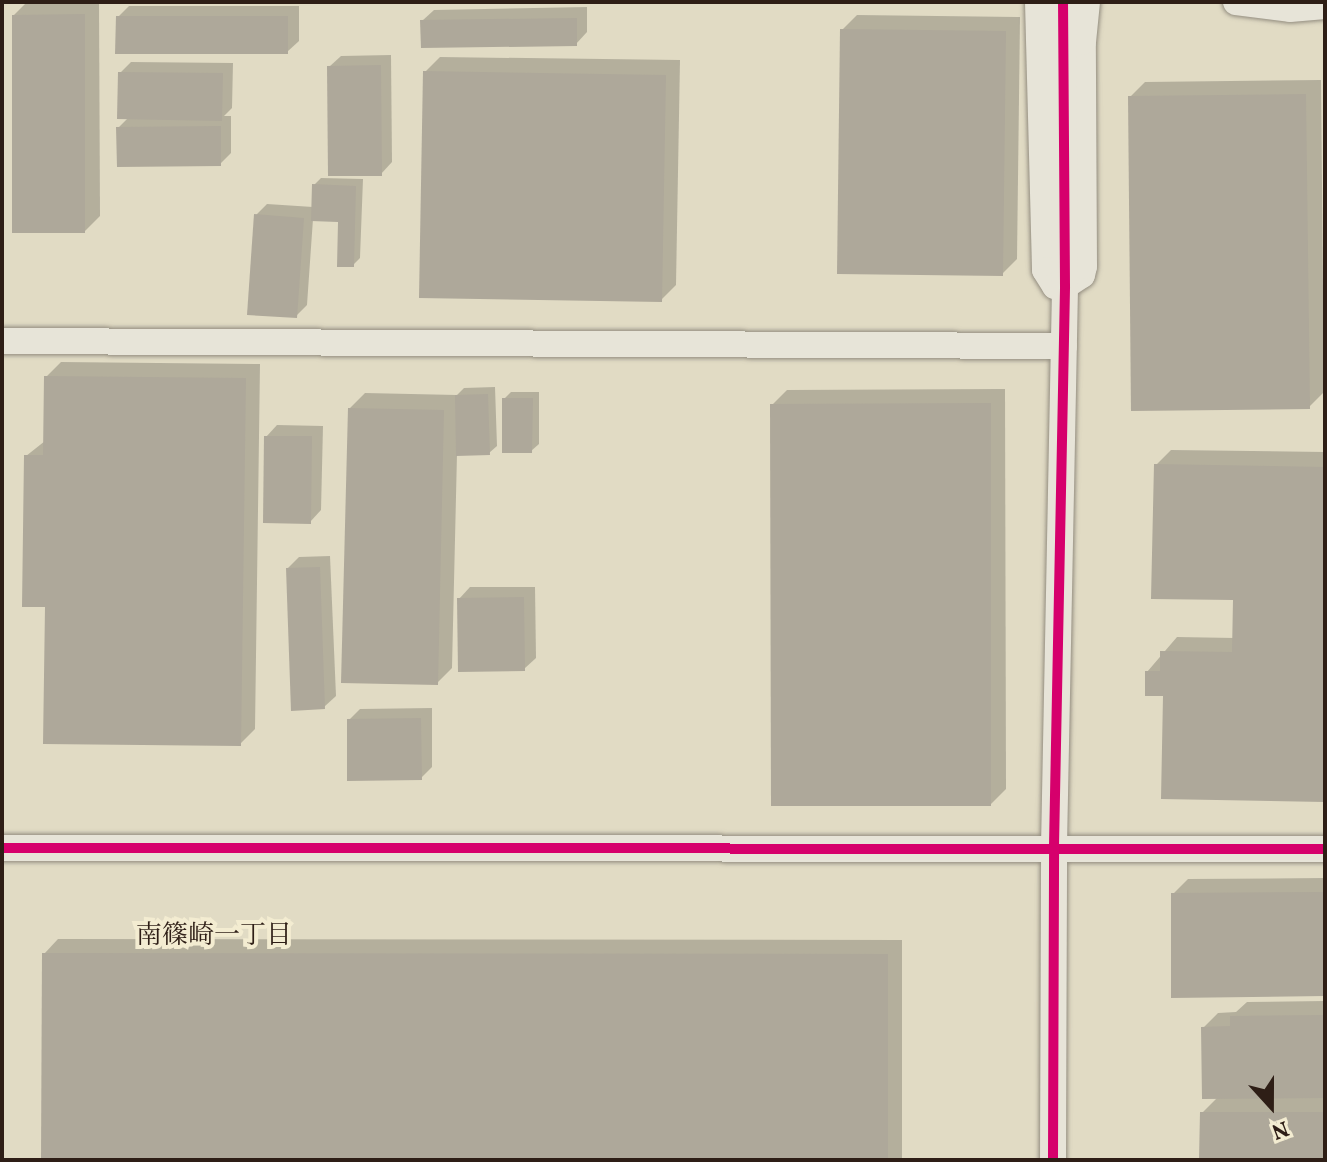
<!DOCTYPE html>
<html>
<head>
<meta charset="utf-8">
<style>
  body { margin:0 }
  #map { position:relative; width:1327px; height:1162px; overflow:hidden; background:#e1dbc4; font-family:Vollkorn,"Noto Serif JP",serif }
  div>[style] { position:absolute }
  .shadow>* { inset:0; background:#0003 }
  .building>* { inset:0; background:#aea89a }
  .roads { filter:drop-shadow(0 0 2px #938d80) drop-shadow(0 0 2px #938d80) }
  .minor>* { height:26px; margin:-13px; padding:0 13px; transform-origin:13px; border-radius:13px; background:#e7e4d8 }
  .cycleway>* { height:10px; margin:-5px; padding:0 5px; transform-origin:5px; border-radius:5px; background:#d6006c }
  span { translate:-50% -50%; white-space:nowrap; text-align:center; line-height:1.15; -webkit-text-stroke:8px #f3ecd1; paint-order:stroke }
  .neighbourhood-label { font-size:26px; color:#2e1e16 }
  .frame { position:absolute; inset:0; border:4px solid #2e1e16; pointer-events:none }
  .north { position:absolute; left:1231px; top:1066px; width:80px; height:80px; -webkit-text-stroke:6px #f3ecd1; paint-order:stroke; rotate:159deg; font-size:22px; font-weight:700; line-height:32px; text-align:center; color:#2e1e16 }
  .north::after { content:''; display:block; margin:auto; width:28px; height:36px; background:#2e1e16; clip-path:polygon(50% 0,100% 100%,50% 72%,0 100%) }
</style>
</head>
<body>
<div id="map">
  <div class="shadow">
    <i style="clip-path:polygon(27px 2px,99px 2px,100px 216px,85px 231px,14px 15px)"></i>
    <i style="clip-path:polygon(129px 6px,299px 6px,299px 41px,287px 52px,118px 17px)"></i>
    <i style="clip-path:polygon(587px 7px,587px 32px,576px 44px,422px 21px,434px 10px)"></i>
    <i style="clip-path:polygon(857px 15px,1020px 17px,1017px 259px,1002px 274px,842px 30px)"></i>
    <i style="clip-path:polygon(391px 55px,392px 162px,381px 174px,329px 67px,341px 56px)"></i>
    <i style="clip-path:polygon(440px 57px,680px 60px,676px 285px,661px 300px,425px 72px)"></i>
    <i style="clip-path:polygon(131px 62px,233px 63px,232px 108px,224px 116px,231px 116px,231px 153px,220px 164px,118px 128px,129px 117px,120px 73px)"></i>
    <i style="clip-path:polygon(1321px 80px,1324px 392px,1309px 407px,1130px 97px,1145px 82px)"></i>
    <i style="clip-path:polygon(321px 178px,363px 179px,360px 258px,353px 265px,340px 220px,313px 219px,307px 305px,296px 316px,256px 215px,267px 204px,313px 207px,314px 185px)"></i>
    <i style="clip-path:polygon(61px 362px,260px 364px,255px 729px,240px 744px,47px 605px,26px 456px,45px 441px,46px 377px)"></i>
    <i style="clip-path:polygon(495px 387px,497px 446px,489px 453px,457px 454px,452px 668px,437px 683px,350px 408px,365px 393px,457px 395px,464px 388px)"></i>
    <i style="clip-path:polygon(1005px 389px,1006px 789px,991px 804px,772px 405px,787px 390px)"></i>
    <i style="clip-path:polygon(511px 392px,539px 392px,539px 444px,531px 451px,504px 399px)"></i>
    <i style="clip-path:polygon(277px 425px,323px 426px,321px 510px,310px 522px,266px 437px)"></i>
    <i style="clip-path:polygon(1171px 450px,1325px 452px,1325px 800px,1165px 694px,1147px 672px,1177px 637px,1235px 638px,1235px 598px,1156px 465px)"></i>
    <i style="clip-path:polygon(330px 556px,336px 696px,324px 707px,288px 568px,299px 557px)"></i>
    <i style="clip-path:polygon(470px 587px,535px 587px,536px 658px,524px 669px,459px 599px)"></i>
    <i style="clip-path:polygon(432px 708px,432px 767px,421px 778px,349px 720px,360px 709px)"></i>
    <i style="clip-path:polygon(1325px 878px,1325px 994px,1173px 894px,1188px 879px)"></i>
    <i style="clip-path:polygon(58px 939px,902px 940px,902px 1160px,43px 1160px,44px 954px)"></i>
    <i style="clip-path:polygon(1325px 1001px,1325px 1160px,1201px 1160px,1202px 1113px,1218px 1097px,1203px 1028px,1218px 1013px,1236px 1012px,1247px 1002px)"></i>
  </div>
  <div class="building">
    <i style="clip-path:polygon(85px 14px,85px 233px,12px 233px,12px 15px)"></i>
    <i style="clip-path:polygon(116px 16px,288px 16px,288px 54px,115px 54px)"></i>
    <i style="clip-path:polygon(577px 18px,577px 46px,421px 48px,420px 20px)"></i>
    <i style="clip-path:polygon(840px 29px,1006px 31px,1003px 276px,837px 274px)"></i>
    <i style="clip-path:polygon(381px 65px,382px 176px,328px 176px,327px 66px)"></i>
    <i style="clip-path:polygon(423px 71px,666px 75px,662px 302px,419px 298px)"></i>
    <i style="clip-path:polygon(118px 72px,223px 73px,222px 121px,117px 119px)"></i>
    <i style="clip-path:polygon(1306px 94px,1310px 409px,1131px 411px,1128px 96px)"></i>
    <i style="clip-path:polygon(221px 126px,221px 166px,117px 167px,116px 127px)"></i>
    <i style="clip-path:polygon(312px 184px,356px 186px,354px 267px,337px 267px,338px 222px,311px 221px)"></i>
    <i style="clip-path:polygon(254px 214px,304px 218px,297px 318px,247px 315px)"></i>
    <i style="clip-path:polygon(44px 376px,246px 378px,241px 746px,43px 744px,45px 607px,22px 607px,24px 455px,43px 455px)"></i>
    <i style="clip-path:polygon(488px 394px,490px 455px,456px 456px,455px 395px)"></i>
    <i style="clip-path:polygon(502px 398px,533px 398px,532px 453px,502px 453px)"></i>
    <i style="clip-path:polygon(991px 403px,991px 806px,771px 806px,770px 404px)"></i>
    <i style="clip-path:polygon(348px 408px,444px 410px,438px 685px,341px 683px)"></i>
    <i style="clip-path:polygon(264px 436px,312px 436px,311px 524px,263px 523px)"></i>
    <i style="clip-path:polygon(1154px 464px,1325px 467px,1325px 802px,1161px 799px,1163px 696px,1145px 696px,1145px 671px,1160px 671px,1160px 651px,1232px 652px,1233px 600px,1151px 599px)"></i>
    <i style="clip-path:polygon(320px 567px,325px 709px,291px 711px,286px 568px)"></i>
    <i style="clip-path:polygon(524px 597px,525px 671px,458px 672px,457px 598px)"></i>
    <i style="clip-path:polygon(421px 718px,422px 780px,347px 781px,347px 719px)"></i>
    <i style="clip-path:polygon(1325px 892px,1325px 996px,1171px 998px,1171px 893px)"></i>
    <i style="clip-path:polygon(42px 953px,888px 954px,888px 1160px,41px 1160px)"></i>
    <i style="clip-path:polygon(1325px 1015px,1325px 1098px,1202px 1099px,1201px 1027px,1230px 1026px,1230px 1016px)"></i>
    <i style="clip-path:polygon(1200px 1112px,1325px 1112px,1325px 1160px,1199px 1160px)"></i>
  </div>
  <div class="roads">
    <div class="minor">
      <i style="left:1038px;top:2px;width:268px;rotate:88.5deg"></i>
      <i style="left:1045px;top:270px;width:19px;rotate:58deg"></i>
      <i style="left:1055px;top:286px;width:10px"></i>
      <i style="left:1065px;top:286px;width:20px;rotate:-33deg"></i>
      <i style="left:1082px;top:275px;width:9px;rotate:-77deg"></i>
      <i style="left:1084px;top:266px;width:224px;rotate:-90.3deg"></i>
      <i style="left:1083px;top:42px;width:40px;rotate:-84.3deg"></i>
      <i style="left:1236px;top:2px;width:54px;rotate:7.4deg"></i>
      <i style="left:1290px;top:9px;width:35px;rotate:-5deg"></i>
      <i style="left:2px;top:341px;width:1062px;rotate:0.27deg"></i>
      <i style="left:2px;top:848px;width:1323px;rotate:0.04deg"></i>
      <i style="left:1053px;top:1160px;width:314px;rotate:-89.8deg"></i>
      <i style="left:1054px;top:846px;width:560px;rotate:-88.87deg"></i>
      <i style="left:1065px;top:286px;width:284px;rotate:-90.4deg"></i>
    </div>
  </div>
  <div class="cycleway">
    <i style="left:2px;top:848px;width:1323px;rotate:0.04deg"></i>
    <i style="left:1053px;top:1160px;width:314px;rotate:-89.8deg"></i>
    <i style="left:1054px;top:846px;width:560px;rotate:-88.87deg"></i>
    <i style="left:1065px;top:286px;width:284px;rotate:-90.4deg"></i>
  </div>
  <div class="neighbourhood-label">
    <span style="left:214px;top:937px">南篠崎一丁目</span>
  </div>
  <div class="frame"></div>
  <div class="north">N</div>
</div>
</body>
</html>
